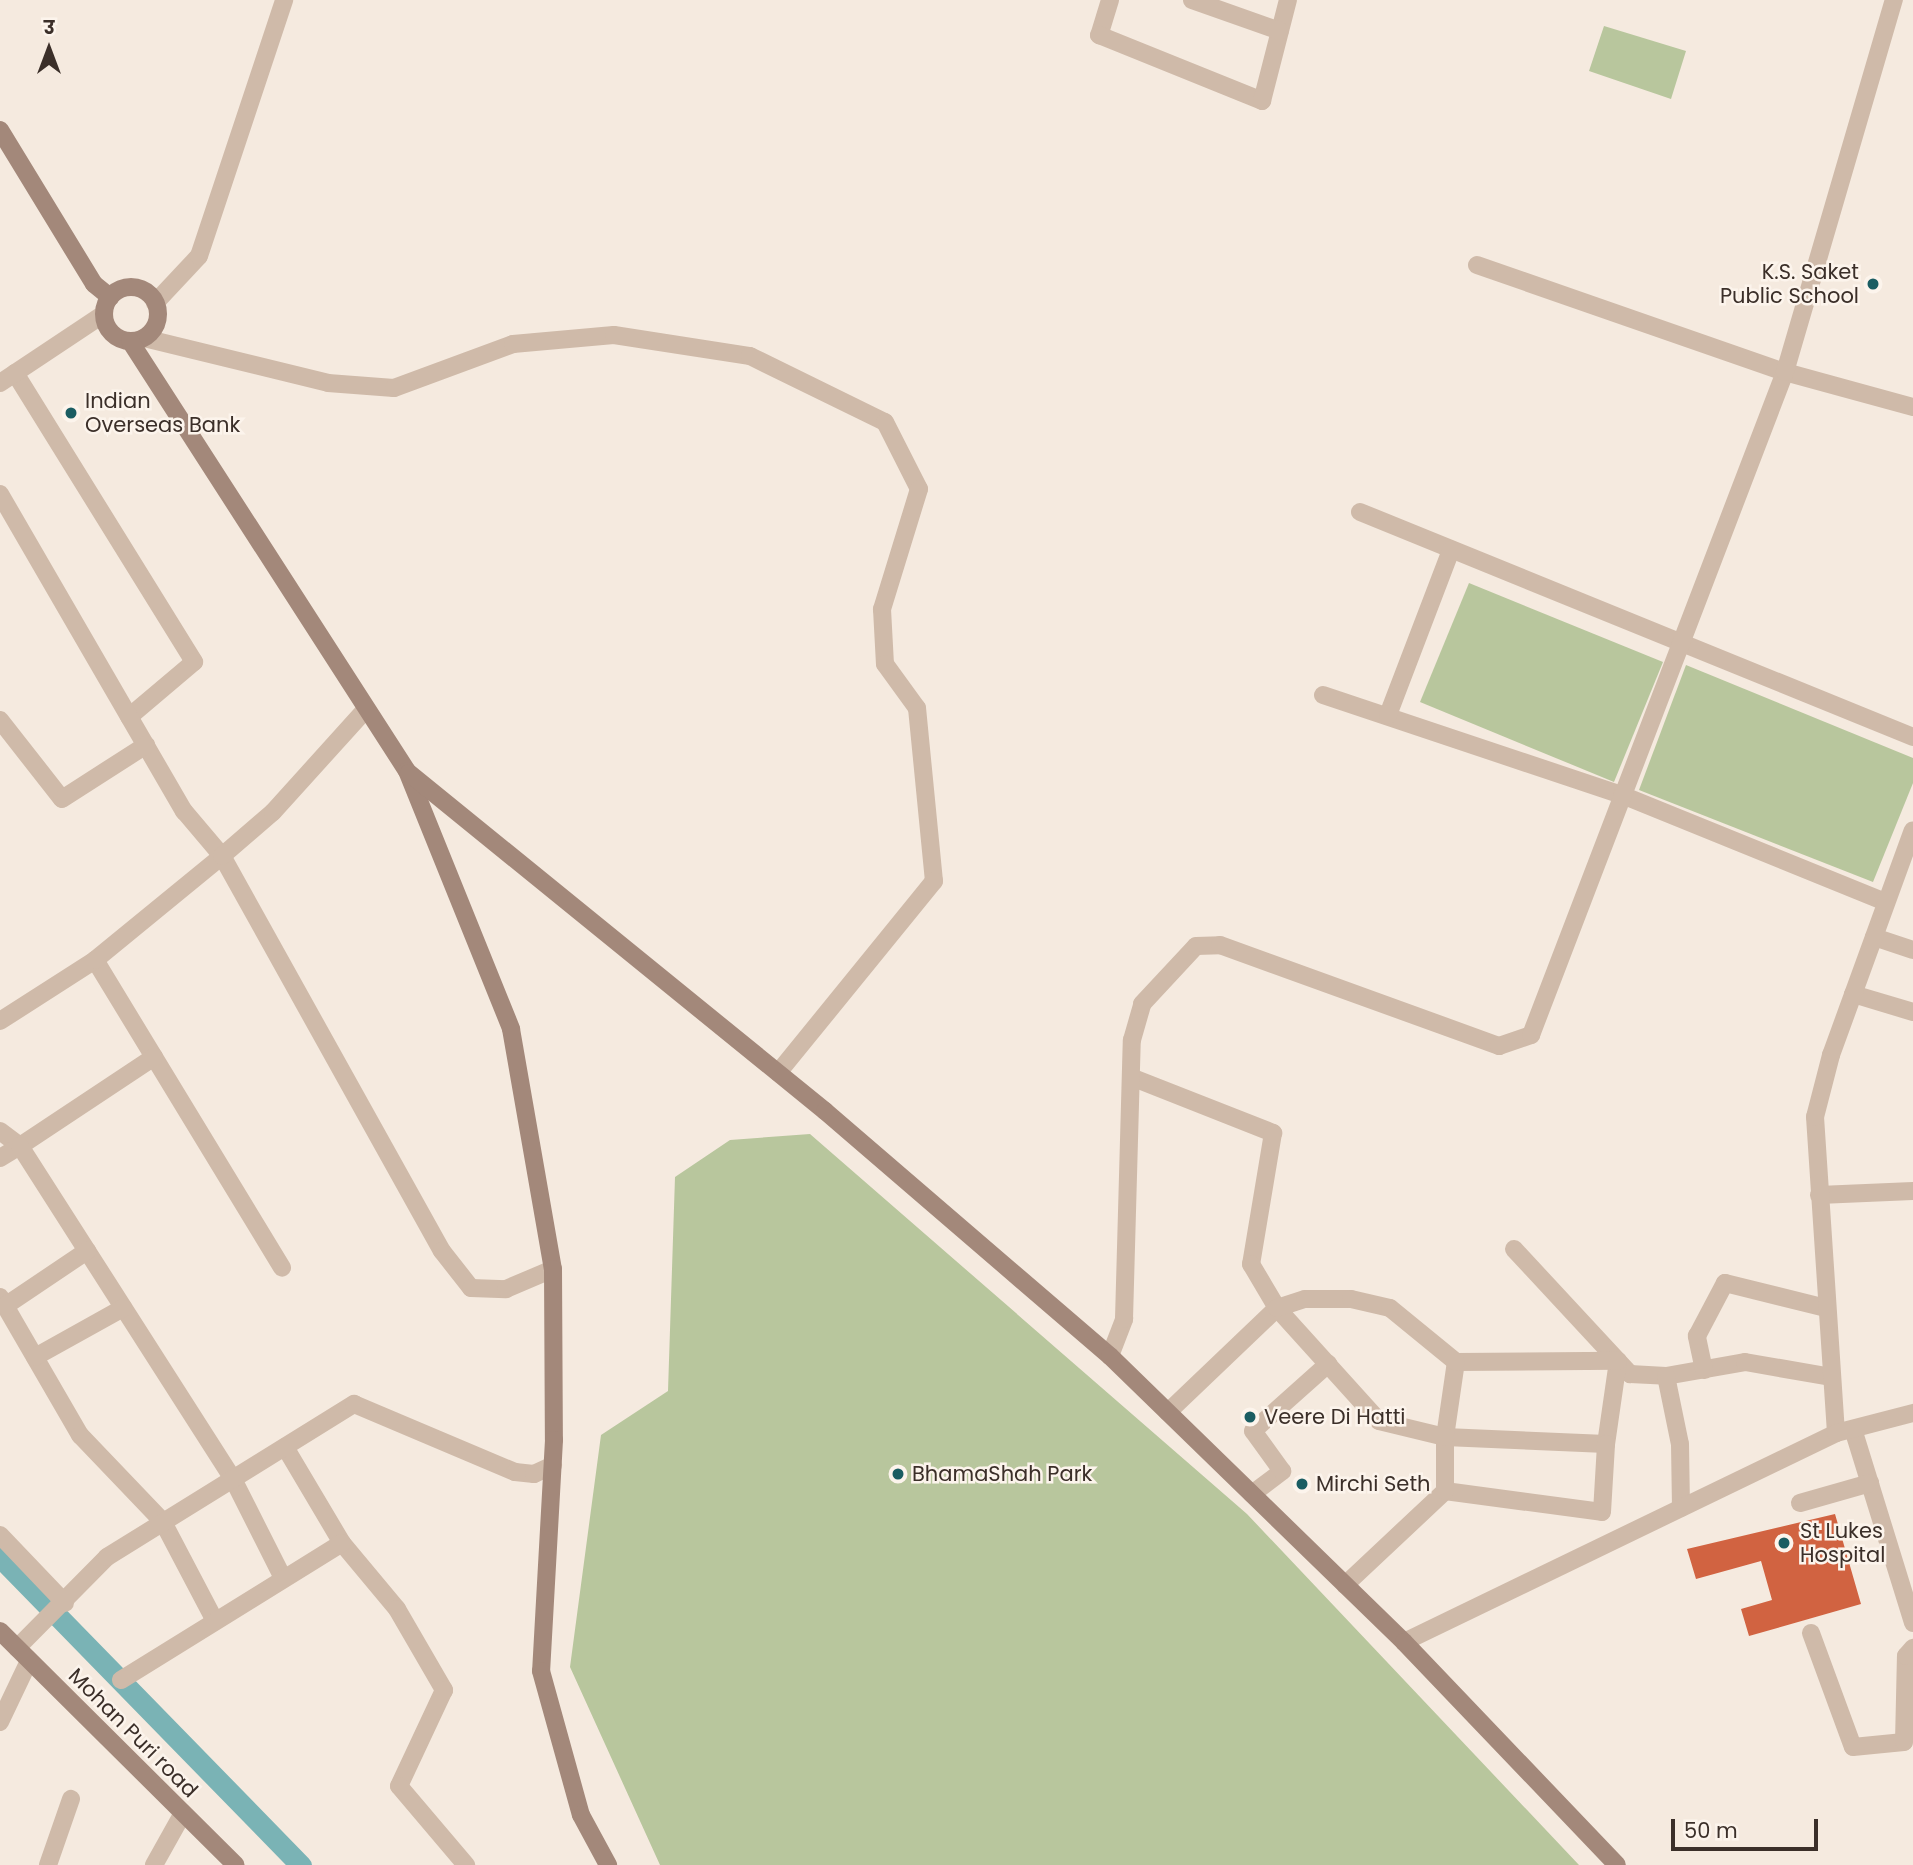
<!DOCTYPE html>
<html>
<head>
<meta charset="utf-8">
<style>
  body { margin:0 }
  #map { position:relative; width:1913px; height:1865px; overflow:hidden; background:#f5eadf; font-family:Poppins,"Noto Sans Devanagari",sans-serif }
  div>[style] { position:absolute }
  .green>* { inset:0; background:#b8c69d }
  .canal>* { height:21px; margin:-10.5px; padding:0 10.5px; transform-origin:10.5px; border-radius:10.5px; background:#7ab3b5 }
  .building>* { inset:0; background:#d16341 }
  .street>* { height:18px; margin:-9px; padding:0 9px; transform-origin:9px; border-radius:9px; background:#cfbaa9 }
  .secondary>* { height:18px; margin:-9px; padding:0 9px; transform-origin:9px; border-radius:9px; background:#a3887a }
  .secondary>.ring { margin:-9px; padding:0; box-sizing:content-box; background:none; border:18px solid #a3887a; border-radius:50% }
  .dots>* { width:19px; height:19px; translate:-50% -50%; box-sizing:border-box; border:4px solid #fcf4ec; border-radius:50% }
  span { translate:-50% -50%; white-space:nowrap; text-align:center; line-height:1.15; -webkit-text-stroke:5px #fcf4ec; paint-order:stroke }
  .poi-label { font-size:21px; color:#3b2f29 }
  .right { translate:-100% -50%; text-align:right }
  .left { translate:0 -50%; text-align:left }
  .street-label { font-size:21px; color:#3b2f29 }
  .north { position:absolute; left:14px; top:14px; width:70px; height:70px; -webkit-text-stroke:5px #fcf4ec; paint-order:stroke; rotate:0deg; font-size:19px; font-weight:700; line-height:28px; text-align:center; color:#3b2f29 }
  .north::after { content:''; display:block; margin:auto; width:24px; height:32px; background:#3b2f29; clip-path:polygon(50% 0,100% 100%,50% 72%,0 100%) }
  .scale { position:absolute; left:1671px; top:1819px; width:147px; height:32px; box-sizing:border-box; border:4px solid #3b2f29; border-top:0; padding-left:9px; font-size:21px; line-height:24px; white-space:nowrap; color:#3b2f29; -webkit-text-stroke:5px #fcf4ec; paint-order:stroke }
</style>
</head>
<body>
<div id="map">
  <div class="green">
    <i style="clip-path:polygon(1604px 26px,1686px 51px,1671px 99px,1589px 71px)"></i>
    <i style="clip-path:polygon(1469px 583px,1663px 662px,1614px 782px,1420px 702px)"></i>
    <i style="clip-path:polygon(1686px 665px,1913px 758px,1913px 783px,1873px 882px,1639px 790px)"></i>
    <i style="clip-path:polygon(810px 1134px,1247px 1514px,1579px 1865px,660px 1865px,570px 1667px,601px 1435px,668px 1391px,675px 1177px,730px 1140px)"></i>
  </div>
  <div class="canal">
    <i style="left:0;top:1557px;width:431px;rotate:45.7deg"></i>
  </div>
  <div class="building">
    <i style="clip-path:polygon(1835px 1514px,1861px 1604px,1749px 1636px,1741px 1609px,1772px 1600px,1761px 1561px,1696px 1579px,1687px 1549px)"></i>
  </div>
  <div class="street">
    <i style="left:1110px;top:0;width:37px;rotate:107deg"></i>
    <i style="left:1099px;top:35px;width:176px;rotate:22deg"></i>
    <i style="left:1262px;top:101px;width:104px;rotate:-75.6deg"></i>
    <i style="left:1192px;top:0;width:93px;rotate:19.4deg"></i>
    <i style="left:1477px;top:265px;width:326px;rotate:19.2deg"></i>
    <i style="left:1785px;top:372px;width:133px;rotate:15.3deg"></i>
    <i style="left:155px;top:303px;width:64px;rotate:-46.9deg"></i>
    <i style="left:199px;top:256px;width:270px;rotate:-71.6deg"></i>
    <i style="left:144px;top:338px;width:189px;rotate:13.7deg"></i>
    <i style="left:328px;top:383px;width:66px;rotate:4.3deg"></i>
    <i style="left:394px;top:388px;width:127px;rotate:-20.3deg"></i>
    <i style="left:513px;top:344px;width:101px;rotate:-5.1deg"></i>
    <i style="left:614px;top:335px;width:138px;rotate:8.8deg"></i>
    <i style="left:750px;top:356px;width:150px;rotate:26.1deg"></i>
    <i style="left:885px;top:422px;width:75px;rotate:63.1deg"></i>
    <i style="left:919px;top:489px;width:126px;rotate:107.1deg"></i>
    <i style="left:882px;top:609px;width:55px;rotate:86.9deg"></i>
    <i style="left:885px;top:664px;width:54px;rotate:54deg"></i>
    <i style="left:917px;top:708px;width:174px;rotate:84.4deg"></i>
    <i style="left:934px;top:881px;width:247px;rotate:129.1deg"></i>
    <i style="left:15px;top:373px;width:340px;rotate:58.2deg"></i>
    <i style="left:194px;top:662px;width:85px;rotate:139.8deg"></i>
    <i style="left:0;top:383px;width:125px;rotate:-33.6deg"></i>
    <i style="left:0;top:494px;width:367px;rotate:59.9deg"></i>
    <i style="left:184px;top:811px;width:59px;rotate:49.8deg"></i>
    <i style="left:222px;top:856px;width:452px;rotate:60.9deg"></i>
    <i style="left:442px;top:1251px;width:47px;rotate:51.9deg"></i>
    <i style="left:471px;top:1288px;width:35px;rotate:2deg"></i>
    <i style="left:506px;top:1289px;width:51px;rotate:-23.1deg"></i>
    <i style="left:1360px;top:512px;width:597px;rotate:22.14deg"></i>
    <i style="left:1323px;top:695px;width:315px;rotate:18.5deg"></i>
    <i style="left:1622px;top:795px;width:285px;rotate:22.1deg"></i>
    <i style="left:1388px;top:715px;width:177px;rotate:-69.1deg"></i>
    <i style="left:0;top:720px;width:100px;rotate:51.9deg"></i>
    <i style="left:62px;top:799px;width:100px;rotate:-32.7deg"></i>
    <i style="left:1874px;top:937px;width:41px;rotate:18.4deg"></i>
    <i style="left:95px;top:960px;width:360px;rotate:58.7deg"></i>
    <i style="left:1853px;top:994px;width:63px;rotate:16.7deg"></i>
    <i style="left:0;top:1021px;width:113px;rotate:-32.7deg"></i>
    <i style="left:95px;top:960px;width:164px;rotate:-39.3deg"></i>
    <i style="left:222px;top:856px;width:67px;rotate:-40.8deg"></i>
    <i style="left:273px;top:812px;width:139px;rotate:-47.9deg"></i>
    <i style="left:1131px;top:1077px;width:153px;rotate:21.5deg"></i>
    <i style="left:1273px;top:1133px;width:133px;rotate:99.5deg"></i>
    <i style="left:1251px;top:1264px;width:51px;rotate:59.4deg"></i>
    <i style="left:1277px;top:1308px;width:151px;rotate:136.3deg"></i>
    <i style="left:0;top:1131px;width:25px;rotate:37deg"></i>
    <i style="left:20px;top:1146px;width:161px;rotate:-33.6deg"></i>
    <i style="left:0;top:1158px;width:23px;rotate:-31deg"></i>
    <i style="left:20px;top:1146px;width:395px;rotate:57.4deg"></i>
    <i style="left:233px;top:1479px;width:111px;rotate:63.2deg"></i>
    <i style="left:1819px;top:1195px;width:94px;rotate:-2.4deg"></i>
    <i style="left:1514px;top:1249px;width:171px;rotate:47.1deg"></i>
    <i style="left:1630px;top:1374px;width:36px;rotate:3deg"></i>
    <i style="left:1666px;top:1376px;width:80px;rotate:-10deg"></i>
    <i style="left:1745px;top:1362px;width:87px;rotate:9.9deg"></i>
    <i style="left:0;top:1297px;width:160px;rotate:59.9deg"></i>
    <i style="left:80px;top:1435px;width:120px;rotate:46.3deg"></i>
    <i style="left:163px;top:1522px;width:112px;rotate:62.3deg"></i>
    <i style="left:5px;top:1306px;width:99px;rotate:-33.9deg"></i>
    <i style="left:1110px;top:1356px;width:40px;rotate:-69deg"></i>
    <i style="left:1124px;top:1319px;width:279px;rotate:-88.4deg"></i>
    <i style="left:1132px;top:1040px;width:37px;rotate:-74deg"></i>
    <i style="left:1142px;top:1004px;width:79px;rotate:-47deg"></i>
    <i style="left:1196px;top:946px;width:24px;rotate:-2deg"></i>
    <i style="left:1220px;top:945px;width:297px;rotate:19.9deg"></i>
    <i style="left:1499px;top:1046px;width:34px;rotate:-19deg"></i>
    <i style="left:1531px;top:1035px;width:710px;rotate:-69.04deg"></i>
    <i style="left:1785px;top:372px;width:388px;rotate:-73.7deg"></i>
    <i style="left:35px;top:1357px;width:101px;rotate:-29.1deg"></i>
    <i style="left:1618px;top:1361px;width:84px;rotate:98.2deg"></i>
    <i style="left:1606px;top:1444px;width:161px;rotate:-177.5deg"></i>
    <i style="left:1445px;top:1437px;width:76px;rotate:-81.7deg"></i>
    <i style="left:1456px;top:1362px;width:162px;rotate:-0.4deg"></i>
    <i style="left:1704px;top:1370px;width:35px;rotate:-102deg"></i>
    <i style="left:1697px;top:1336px;width:60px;rotate:-62.2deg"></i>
    <i style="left:1725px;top:1283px;width:104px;rotate:13.9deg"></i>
    <i style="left:1666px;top:1376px;width:69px;rotate:78.4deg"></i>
    <i style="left:1680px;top:1444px;width:64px;rotate:89.1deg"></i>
    <i style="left:1853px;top:1429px;width:203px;rotate:72.8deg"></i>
    <i style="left:1836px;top:1433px;width:317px;rotate:-93.8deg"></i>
    <i style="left:1815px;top:1117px;width:64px;rotate:-75.5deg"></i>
    <i style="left:1831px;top:1055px;width:239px;rotate:-70deg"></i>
    <i style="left:285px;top:1447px;width:112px;rotate:59.3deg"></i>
    <i style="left:342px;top:1543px;width:86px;rotate:50.2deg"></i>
    <i style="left:397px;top:1609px;width:94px;rotate:59.9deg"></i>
    <i style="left:444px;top:1690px;width:106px;rotate:115.1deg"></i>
    <i style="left:399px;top:1786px;width:104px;rotate:49.7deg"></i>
    <i style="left:1445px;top:1491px;width:158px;rotate:7.6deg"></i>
    <i style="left:1602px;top:1512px;width:68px;rotate:-86.6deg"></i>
    <i style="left:1252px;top:1494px;width:38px;rotate:-37deg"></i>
    <i style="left:1282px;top:1471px;width:49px;rotate:-125.9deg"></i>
    <i style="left:1253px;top:1431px;width:101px;rotate:-41.8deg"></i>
    <i style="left:1800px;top:1503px;width:73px;rotate:-15.9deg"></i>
    <i style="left:0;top:1535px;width:94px;rotate:46.3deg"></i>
    <i style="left:1345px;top:1585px;width:137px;rotate:-43.2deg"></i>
    <i style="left:1445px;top:1491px;width:54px;rotate:-90deg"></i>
    <i style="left:1445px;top:1437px;width:68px;rotate:-166.4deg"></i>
    <i style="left:1379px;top:1421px;width:152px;rotate:-132.1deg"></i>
    <i style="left:1277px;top:1308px;width:29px;rotate:-18deg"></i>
    <i style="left:1305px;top:1299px;width:46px"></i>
    <i style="left:1351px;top:1299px;width:40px;rotate:13deg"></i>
    <i style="left:1390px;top:1308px;width:85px;rotate:39.3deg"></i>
    <i style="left:1811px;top:1633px;width:121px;rotate:69.8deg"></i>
    <i style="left:1853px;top:1747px;width:51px;rotate:-5.6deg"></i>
    <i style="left:1904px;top:1742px;width:86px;rotate:-88.7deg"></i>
    <i style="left:1906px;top:1656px;width:11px;rotate:-49deg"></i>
    <i style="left:1404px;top:1642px;width:480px;rotate:-25.8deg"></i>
    <i style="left:1836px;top:1433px;width:80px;rotate:-14.6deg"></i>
    <i style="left:17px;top:1648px;width:128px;rotate:-45.3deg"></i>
    <i style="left:107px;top:1557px;width:291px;rotate:-31.8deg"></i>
    <i style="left:354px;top:1404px;width:175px;rotate:22.9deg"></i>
    <i style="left:515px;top:1472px;width:19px;rotate:6deg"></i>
    <i style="left:534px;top:1474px;width:21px;rotate:-25deg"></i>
    <i style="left:121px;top:1680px;width:260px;rotate:-31.8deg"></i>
    <i style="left:0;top:1722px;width:68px;rotate:-64.6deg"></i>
    <i style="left:48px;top:1865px;width:70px;rotate:-70.8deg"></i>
    <i style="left:154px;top:1865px;width:57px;rotate:-60.8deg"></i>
  </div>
  <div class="secondary">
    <i style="left:0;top:130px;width:180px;rotate:58.6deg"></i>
    <i style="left:94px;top:284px;width:21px;rotate:39deg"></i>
    <i class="ring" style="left:104px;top:287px;width:36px;height:36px"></i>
    <i style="left:130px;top:341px;width:511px;rotate:57.21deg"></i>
    <i style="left:407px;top:771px;width:278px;rotate:68deg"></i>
    <i style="left:511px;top:1029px;width:244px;rotate:80.1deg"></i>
    <i style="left:553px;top:1269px;width:171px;rotate:89.7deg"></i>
    <i style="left:554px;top:1440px;width:231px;rotate:93.2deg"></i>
    <i style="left:541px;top:1671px;width:149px;rotate:74.5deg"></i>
    <i style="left:581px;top:1815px;width:57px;rotate:61.6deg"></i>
    <i style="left:409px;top:773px;width:536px;rotate:39.09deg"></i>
    <i style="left:825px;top:1111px;width:376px;rotate:40.7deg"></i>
    <i style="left:1110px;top:1356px;width:410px;rotate:44.2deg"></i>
    <i style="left:1404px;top:1642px;width:308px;rotate:46.3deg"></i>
    <i style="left:0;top:1631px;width:332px;rotate:44.8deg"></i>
  </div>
  <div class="dots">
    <i style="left:1873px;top:284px;background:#1a5d62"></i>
    <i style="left:71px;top:413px;background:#1a5d62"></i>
    <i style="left:1250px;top:1417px;background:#1a5d62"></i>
    <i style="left:898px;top:1474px;background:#1a5d62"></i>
    <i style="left:1302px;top:1484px;background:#1a5d62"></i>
    <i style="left:1784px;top:1543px;background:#1a5d62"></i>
  </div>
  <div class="poi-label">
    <span class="right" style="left:1859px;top:284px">K.S. Saket<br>Public School</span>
    <span class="left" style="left:85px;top:413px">Indian<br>Overseas Bank</span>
    <span class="left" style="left:1264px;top:1417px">Veere Di Hatti</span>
    <span class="left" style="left:912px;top:1474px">BhamaShah Park</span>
    <span class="left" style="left:1316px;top:1484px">Mirchi Seth</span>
    <span class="left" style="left:1800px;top:1543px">St Lukes<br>Hospital</span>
  </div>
  <div class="street-label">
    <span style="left:133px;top:1733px;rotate:45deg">Mohan Puri road</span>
  </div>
  <div class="north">उ</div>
  <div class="scale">50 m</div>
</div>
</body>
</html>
